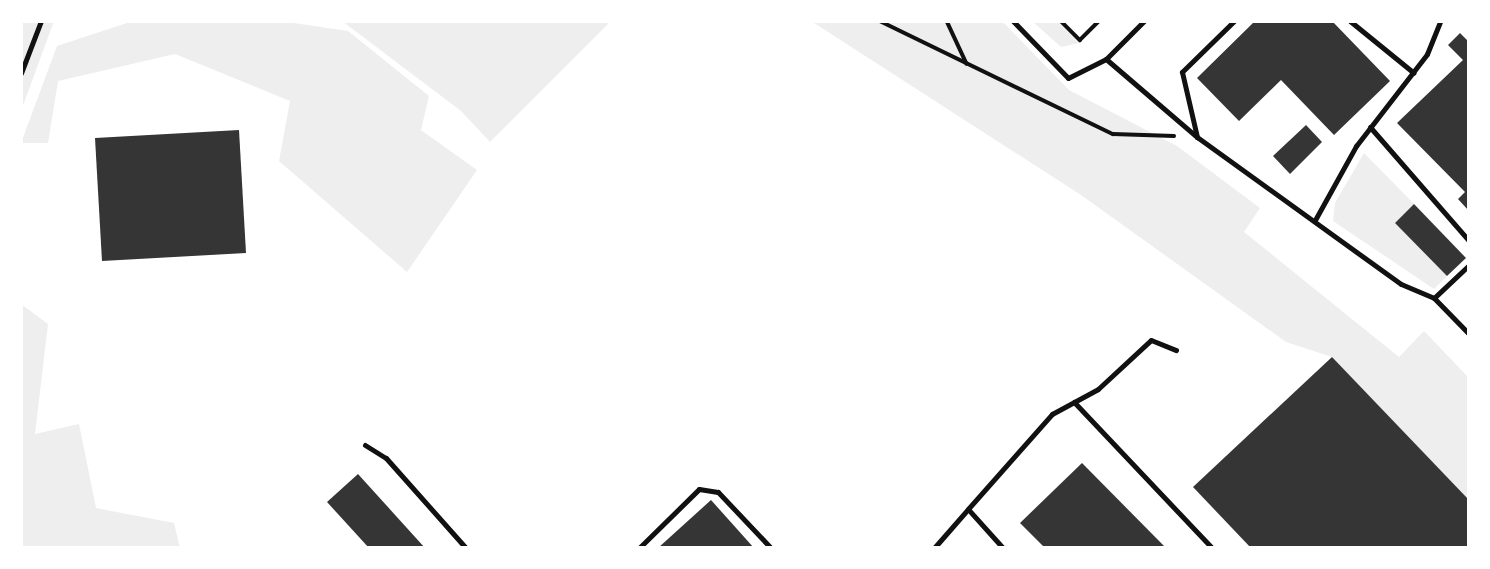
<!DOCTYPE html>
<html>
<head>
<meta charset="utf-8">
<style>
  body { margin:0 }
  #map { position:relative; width:1490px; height:569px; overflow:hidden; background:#fff; font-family:"IBM Plex Sans",sans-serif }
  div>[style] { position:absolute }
  .green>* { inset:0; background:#eee }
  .building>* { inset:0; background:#353535 }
  .path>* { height:3.5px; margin:-1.75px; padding:0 1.75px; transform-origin:1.75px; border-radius:1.75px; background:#111 }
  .service>* { height:5px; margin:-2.5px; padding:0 2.5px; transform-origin:2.5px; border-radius:2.5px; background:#111 }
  span { translate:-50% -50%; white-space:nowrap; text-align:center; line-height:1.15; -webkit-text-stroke:7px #fff; paint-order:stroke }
  .frame { position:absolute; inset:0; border:23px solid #fff; pointer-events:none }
</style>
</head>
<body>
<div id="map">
  <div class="green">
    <i style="clip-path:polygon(21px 21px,54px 21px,21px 111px)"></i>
    <i style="clip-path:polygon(133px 21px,280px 21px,348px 31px,429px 96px,421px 130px,477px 170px,407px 272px,279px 161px,290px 101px,175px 54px,58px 81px,48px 143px,21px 143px,57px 46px)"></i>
    <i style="clip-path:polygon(342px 21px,611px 21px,490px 142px,461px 111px)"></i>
    <i style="clip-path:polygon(811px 21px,1002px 21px,1069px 90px,1177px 146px,1260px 208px,1244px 232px,1399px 357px,1424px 331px,1469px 378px,1469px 500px,1332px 357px,1286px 342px,1081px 195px)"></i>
    <i style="clip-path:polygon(1032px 21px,1057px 21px,1079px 43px,1061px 47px)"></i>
    <i style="clip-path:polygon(1364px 153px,1414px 204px,1395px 223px,1447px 276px,1434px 289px,1333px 221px,1335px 203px)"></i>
    <i style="clip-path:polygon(21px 304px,48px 324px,35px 434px,79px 424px,96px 508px,174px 523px,180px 548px,21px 548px)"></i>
  </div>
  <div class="building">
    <i style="clip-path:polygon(1255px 21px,1332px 21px,1390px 81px,1334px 135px,1281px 80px,1239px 121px,1197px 78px)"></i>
    <i style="clip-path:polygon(1460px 33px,1469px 42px,1469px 211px,1458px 199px,1465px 192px,1397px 123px,1463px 60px,1448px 45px)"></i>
    <i style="clip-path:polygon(1306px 125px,1322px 142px,1290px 174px,1273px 156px)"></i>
    <i style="clip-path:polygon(239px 130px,246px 253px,102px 261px,95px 138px)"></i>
    <i style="clip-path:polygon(1414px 204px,1466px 258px,1447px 276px,1395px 223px)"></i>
    <i style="clip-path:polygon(1332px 357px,1469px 500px,1469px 548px,1251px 548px,1193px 487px)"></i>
    <i style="clip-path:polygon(1082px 463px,1166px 548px,1045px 548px,1020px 523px)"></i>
    <i style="clip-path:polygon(358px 474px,425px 548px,369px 548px,327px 502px)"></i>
    <i style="clip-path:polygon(711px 500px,754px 548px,658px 548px)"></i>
  </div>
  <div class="path">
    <i style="left:880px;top:21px;width:259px;rotate:25.9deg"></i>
    <i style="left:1113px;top:134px;width:61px;rotate:1.9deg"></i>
    <i style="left:947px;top:21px;width:47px;rotate:65.1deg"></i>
    <i style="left:1061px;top:21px;width:27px;rotate:45deg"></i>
    <i style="left:1080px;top:40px;width:27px;rotate:-45deg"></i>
  </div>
  <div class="service">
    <i style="left:1013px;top:21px;width:79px;rotate:46deg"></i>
    <i style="left:1068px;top:78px;width:42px;rotate:-26.6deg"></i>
    <i style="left:1106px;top:59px;width:120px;rotate:40.6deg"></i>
    <i style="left:1234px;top:21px;width:73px;rotate:135.6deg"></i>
    <i style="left:1182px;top:72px;width:67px;rotate:77deg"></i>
    <i style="left:1197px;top:137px;width:251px;rotate:35.8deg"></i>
    <i style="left:1401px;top:284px;width:36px;rotate:23deg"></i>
    <i style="left:1350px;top:21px;width:82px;rotate:39.1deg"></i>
    <i style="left:1106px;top:59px;width:54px;rotate:-45deg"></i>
    <i style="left:21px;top:73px;width:56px;rotate:-69deg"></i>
    <i style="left:1370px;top:127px;width:151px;rotate:49deg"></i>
    <i style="left:1315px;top:220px;width:85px;rotate:-61deg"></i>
    <i style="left:1356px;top:146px;width:116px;rotate:-52.3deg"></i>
    <i style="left:1427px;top:54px;width:35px;rotate:-68deg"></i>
    <i style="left:1469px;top:265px;width:48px;rotate:136.7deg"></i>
    <i style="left:1434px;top:298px;width:50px;rotate:45.8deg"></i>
    <i style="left:1074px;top:402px;width:201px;rotate:46.6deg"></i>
    <i style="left:365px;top:445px;width:25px;rotate:32deg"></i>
    <i style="left:386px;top:458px;width:120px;rotate:48.4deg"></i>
    <i style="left:639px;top:548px;width:84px;rotate:-44.5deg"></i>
    <i style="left:699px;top:489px;width:19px;rotate:9deg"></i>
    <i style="left:718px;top:492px;width:77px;rotate:46.6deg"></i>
    <i style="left:934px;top:548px;width:52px;rotate:-48.9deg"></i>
    <i style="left:1003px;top:548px;width:52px;rotate:-131.9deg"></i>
    <i style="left:968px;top:509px;width:127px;rotate:-48.5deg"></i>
    <i style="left:1052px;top:414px;width:52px;rotate:-28.5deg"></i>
    <i style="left:1098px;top:389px;width:72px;rotate:-42.8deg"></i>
    <i style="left:1151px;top:340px;width:27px;rotate:22deg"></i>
  </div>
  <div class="frame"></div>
</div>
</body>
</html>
